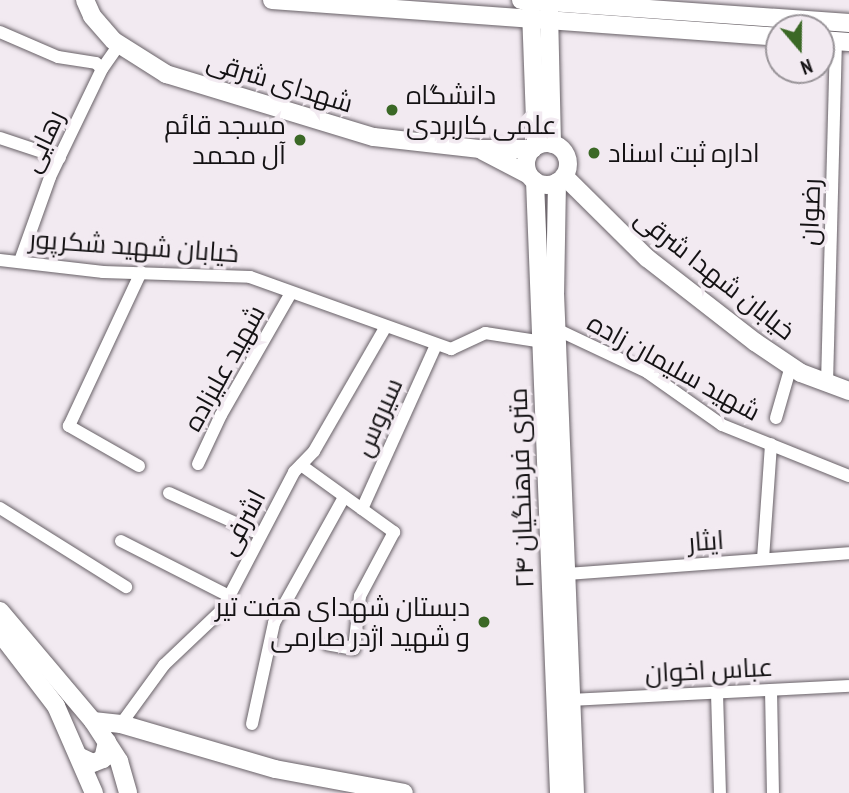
<!DOCTYPE html>
<html>
<head>
<meta charset="utf-8">
<style>
  body { margin:0 }
  #map { position:relative; width:849px; height:793px; overflow:hidden; background:#f2eaf1; font-family:"PT Sans Narrow",Cairo,sans-serif }
  div>[style] { position:absolute }
  .roads { filter:drop-shadow(0 0 2px #686167) drop-shadow(0 0 2px #686167) }
  .street>* { height:12px; margin:-6px; padding:0 6px; transform-origin:6px; border-radius:6px; background:#fff }
  .secondary>* { height:18px; margin:-9px; padding:0 9px; transform-origin:9px; border-radius:9px; background:#fff }
  .secondary>.ring { margin:-9px; padding:0; box-sizing:content-box; background:none; border:18px solid #fff; border-radius:50% }
  .dots>* { width:19px; height:19px; translate:-50% -50%; box-sizing:border-box; border:4px solid #f2eaf1; border-radius:50% }
  span { translate:-50% -50%; white-space:nowrap; text-align:center; line-height:1.15; -webkit-text-stroke:7px #f2eaf1; paint-order:stroke }
  .street-label { font-size:26px; color:#141214 }
  .poi-label { font-size:26px; color:#141214 }
  .left { translate:0 -50%; text-align:left }
  .right { translate:-100% -50%; text-align:right }
  .north { position:absolute; left:765px; top:14px; width:70px; height:70px; box-sizing:border-box; background:#f2eaf1; border:2px solid #999499; border-radius:50%; rotate:160deg; font-size:19px; font-weight:700; line-height:28px; text-align:center; color:#141214 }
  .north::after { content:''; display:block; margin:auto; width:24px; height:32px; background:#3b6826; clip-path:polygon(50% 0,100% 100%,50% 72%,0 100%) }
</style>
</head>
<body>
<div id="map">
  <div class="roads">
    <div class="street">
      <i style="left:0;top:32px;width:63px;rotate:23.3deg"></i>
      <i style="left:58px;top:57px;width:38px;rotate:9deg"></i>
      <i style="left:96px;top:63px;width:8px;rotate:45deg"></i>
      <i style="left:0;top:138px;width:63px;rotate:18.4deg"></i>
      <i style="left:0;top:260px;width:104px;rotate:6.6deg"></i>
      <i style="left:103px;top:272px;width:147px;rotate:1.9deg"></i>
      <i style="left:250px;top:277px;width:214px;rotate:19.7deg"></i>
      <i style="left:451px;top:349px;width:38px;rotate:-25deg"></i>
      <i style="left:485px;top:333px;width:59px;rotate:8.8deg"></i>
      <i style="left:20px;top:261px;width:89px;rotate:-70.3deg"></i>
      <i style="left:50px;top:177px;width:120px;rotate:-64.3deg"></i>
      <i style="left:102px;top:69px;width:29px;rotate:-55deg"></i>
      <i style="left:556px;top:329px;width:101px;rotate:25.3deg"></i>
      <i style="left:647px;top:372px;width:92px;rotate:35.2deg"></i>
      <i style="left:722px;top:425px;width:137px;rotate:21.9deg"></i>
      <i style="left:827px;top:383px;width:342px;rotate:-88.5deg"></i>
      <i style="left:776px;top:418px;width:54px;rotate:-73.9deg"></i>
      <i style="left:198px;top:464px;width:54px;rotate:-64.9deg"></i>
      <i style="left:221px;top:415px;width:141px;rotate:-60.2deg"></i>
      <i style="left:301px;top:465px;width:115px;rotate:35.8deg"></i>
      <i style="left:394px;top:532px;width:72px;rotate:118deg"></i>
      <i style="left:360px;top:596px;width:53px;rotate:96.5deg"></i>
      <i style="left:354px;top:649px;width:27px;rotate:-170deg"></i>
      <i style="left:139px;top:466px;width:81px;rotate:-150.3deg"></i>
      <i style="left:69px;top:426px;width:170px;rotate:-64.9deg"></i>
      <i style="left:169px;top:493px;width:100px;rotate:24.3deg"></i>
      <i style="left:0;top:508px;width:149px;rotate:32.1deg"></i>
      <i style="left:362px;top:509px;width:180px;rotate:-65.7deg"></i>
      <i style="left:121px;top:541px;width:121px;rotate:27deg"></i>
      <i style="left:763px;top:559px;width:115px;rotate:-86deg"></i>
      <i style="left:566px;top:574px;width:284px;rotate:-4.2deg"></i>
      <i style="left:771px;top:690px;width:103px;rotate:88.9deg"></i>
      <i style="left:717px;top:693px;width:100px;rotate:88.3deg"></i>
      <i style="left:571px;top:700px;width:278px;rotate:-2.9deg"></i>
      <i style="left:121px;top:724px;width:73px;rotate:-53.9deg"></i>
      <i style="left:164px;top:665px;width:80px;rotate:-43.5deg"></i>
      <i style="left:222px;top:610px;width:156px;rotate:-62.4deg"></i>
      <i style="left:294px;top:472px;width:29px;rotate:-46deg"></i>
      <i style="left:314px;top:451px;width:142px;rotate:-60deg"></i>
      <i style="left:252px;top:724px;width:103px;rotate:-77.7deg"></i>
      <i style="left:274px;top:623px;width:144px;rotate:-60.9deg"></i>
    </div>
    <div class="secondary">
      <i style="left:85px;top:0;width:17px;rotate:66deg"></i>
      <i style="left:92px;top:16px;width:33px;rotate:49deg"></i>
      <i style="left:114px;top:41px;width:62px;rotate:32.4deg"></i>
      <i style="left:166px;top:74px;width:217px;rotate:16.9deg"></i>
      <i style="left:374px;top:137px;width:107px;rotate:6.5deg"></i>
      <i style="left:480px;top:149px;width:53px"></i>
      <i style="left:272px;top:0;width:508px;rotate:4.17deg"></i>
      <i style="left:521px;top:0;width:329px;rotate:4deg"></i>
      <i style="left:531px;top:11px;width:135px;rotate:87.9deg"></i>
      <i style="left:549px;top:11px;width:133px;rotate:88.7deg"></i>
      <i style="left:821px;top:40px;width:28px;rotate:4deg"></i>
      <i class="ring" style="left:526px;top:143px;width:24px;height:24px"></i>
      <i style="left:483px;top:151px;width:52px;rotate:27.6deg"></i>
      <i style="left:564px;top:176px;width:117px;rotate:44.7deg"></i>
      <i style="left:647px;top:258px;width:137px;rotate:37.9deg"></i>
      <i style="left:755px;top:342px;width:55px;rotate:34deg"></i>
      <i style="left:801px;top:373px;width:51px;rotate:20.6deg"></i>
      <i style="left:535px;top:181px;width:612px;rotate:87.75deg"></i>
      <i style="left:557px;top:182px;width:111px;rotate:91deg"></i>
      <i style="left:555px;top:293px;width:500px;rotate:87.71deg"></i>
      <i style="left:0;top:611px;width:144px;rotate:49.8deg"></i>
      <i style="left:93px;top:721px;width:48px;rotate:57deg"></i>
      <i style="left:119px;top:761px;width:33px;rotate:74deg"></i>
      <i style="left:0;top:633px;width:92px;rotate:52.5deg"></i>
      <i style="left:56px;top:706px;width:95px;rotate:66.4deg"></i>
      <i style="left:93px;top:721px;width:28px;rotate:6deg"></i>
      <i style="left:121px;top:724px;width:160px;rotate:16.3deg"></i>
      <i style="left:275px;top:769px;width:131px;rotate:10.5deg"></i>
      <i style="left:80px;top:757px;width:14px;rotate:25deg"></i>
      <i style="left:93px;top:763px;width:11px;rotate:-22deg"></i>
      <i style="left:103px;top:759px;width:18px;rotate:-77deg"></i>
    </div>
  </div>
  <div class="dots">
    <i style="left:392px;top:110px;background:#3b6826"></i>
    <i style="left:300px;top:140px;background:#3b6826"></i>
    <i style="left:594px;top:153px;background:#3b6826"></i>
    <i style="left:484px;top:622px;background:#3b6826"></i>
  </div>
  <div class="street-label">
    <span style="left:280px;top:82px;rotate:17deg">شهدای شرقی</span>
    <span style="left:43px;top:141px;rotate:-65deg">رهایی</span>
    <span style="left:810px;top:212px;rotate:-88deg">رضوان</span>
    <span style="left:134px;top:246px;rotate:4deg">خیابان شهید شکرپور</span>
    <span style="left:715px;top:274px;rotate:38deg">خیابان شهدا شرقی</span>
    <span style="left:674px;top:367px;rotate:29deg">شهید سلیمان زاده</span>
    <span style="left:224px;top:368px;rotate:-61deg">شهید علیزاده</span>
    <span style="left:378px;top:417px;rotate:-66deg">سیروس</span>
    <span style="left:521px;top:488px;rotate:-92deg">۲۴ متری فرهنگیان</span>
    <span style="left:242px;top:522px;rotate:-62deg">اشرفی</span>
    <span style="left:706px;top:541px;rotate:-4deg">ایثار</span>
    <span style="left:709px;top:670px;rotate:-3deg">عباس اخوان</span>
  </div>
  <div class="poi-label">
    <span class="left" style="left:406px;top:110px">دانشگاه<br>علمی کاربردی</span>
    <span class="right" style="left:286px;top:140px">مسجد قائم<br>آل محمد</span>
    <span class="left" style="left:608px;top:153px">اداره ثبت اسناد</span>
    <span class="right" style="left:470px;top:622px">دبستان شهدای هفت تیر<br>و شهید اژدر صارمی</span>
  </div>
  <div class="north">N</div>
</div>
</body>
</html>
